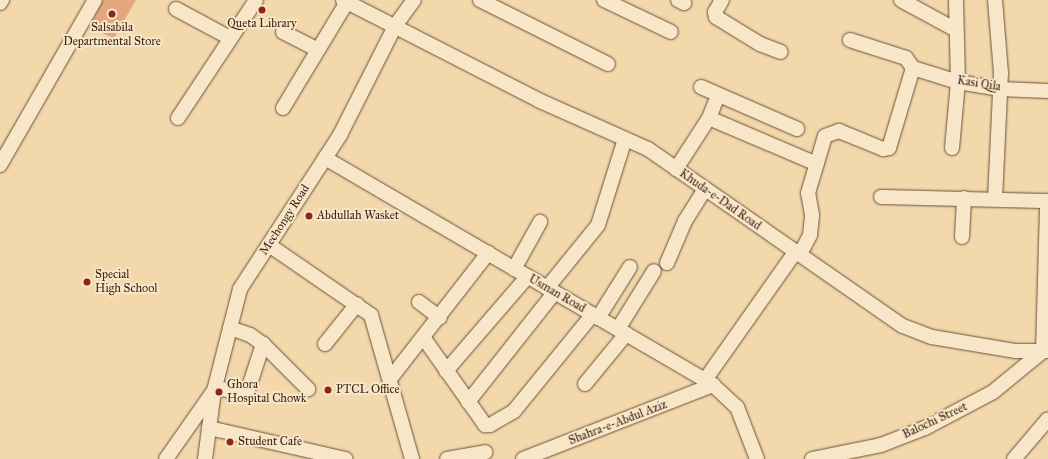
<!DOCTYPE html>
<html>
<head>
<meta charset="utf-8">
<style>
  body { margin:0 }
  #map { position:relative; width:1048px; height:459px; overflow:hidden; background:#f2d8aa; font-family:"IM FELL Great Primer",serif }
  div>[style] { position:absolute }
  .building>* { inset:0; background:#e4a77d }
  .roads { filter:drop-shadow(0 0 1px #6b503b) drop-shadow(0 0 1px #6b503b) }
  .minor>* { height:14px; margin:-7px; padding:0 7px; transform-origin:7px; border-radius:7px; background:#f7e6c8 }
  .dots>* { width:11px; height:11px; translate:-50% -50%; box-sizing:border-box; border:2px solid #f7e6c8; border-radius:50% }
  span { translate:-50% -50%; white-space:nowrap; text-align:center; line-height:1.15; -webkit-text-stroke:4px #f7e6c8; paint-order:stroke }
  .poi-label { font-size:12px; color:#3e2316 }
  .left { translate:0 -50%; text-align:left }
  .street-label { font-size:12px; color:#3e2316 }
</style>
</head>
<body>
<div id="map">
  <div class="building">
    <i style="clip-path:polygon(103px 0,136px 0,114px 38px,89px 28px)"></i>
  </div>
  <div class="roads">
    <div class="minor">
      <i style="left:343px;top:0;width:219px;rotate:27.1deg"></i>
      <i style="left:538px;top:100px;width:120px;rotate:24deg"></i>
      <i style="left:648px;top:149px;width:310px;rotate:34.8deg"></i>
      <i style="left:903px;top:326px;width:31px;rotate:21deg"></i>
      <i style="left:932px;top:337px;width:85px;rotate:9.5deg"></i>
      <i style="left:1016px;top:351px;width:32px"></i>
      <i style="left:480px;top:0;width:143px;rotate:26.6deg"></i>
      <i style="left:604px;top:0;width:74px;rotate:25.5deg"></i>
      <i style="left:678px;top:0;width:7px;rotate:27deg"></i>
      <i style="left:722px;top:0;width:14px;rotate:120deg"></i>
      <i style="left:715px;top:12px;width:5px;rotate:79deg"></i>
      <i style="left:716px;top:17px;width:52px;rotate:31.5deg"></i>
      <i style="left:760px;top:44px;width:22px;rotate:21deg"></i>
      <i style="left:901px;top:0;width:63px;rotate:28.6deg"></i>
      <i style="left:0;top:3px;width:4px;rotate:-56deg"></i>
      <i style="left:176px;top:9px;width:61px;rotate:28.2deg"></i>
      <i style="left:283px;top:32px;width:39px;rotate:27deg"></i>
      <i style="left:913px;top:68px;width:47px;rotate:17.3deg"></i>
      <i style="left:958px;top:82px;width:43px;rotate:9.5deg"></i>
      <i style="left:1000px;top:89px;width:48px;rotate:2.4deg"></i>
      <i style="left:701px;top:87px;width:105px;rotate:23.6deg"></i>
      <i style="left:283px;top:108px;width:124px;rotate:-58.9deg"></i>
      <i style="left:178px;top:118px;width:141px;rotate:-56.5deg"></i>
      <i style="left:709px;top:118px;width:117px;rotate:23.1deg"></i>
      <i style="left:952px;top:148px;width:66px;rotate:-84.8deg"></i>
      <i style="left:958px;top:82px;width:82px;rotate:-91.4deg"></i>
      <i style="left:325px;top:158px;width:450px;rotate:30.3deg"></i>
      <i style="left:713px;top:385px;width:33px;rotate:43deg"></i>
      <i style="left:737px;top:407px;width:56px;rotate:69deg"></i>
      <i style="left:0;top:165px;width:190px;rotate:-60.1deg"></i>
      <i style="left:676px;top:169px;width:61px;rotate:-57.1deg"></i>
      <i style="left:709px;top:118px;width:24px;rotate:-68deg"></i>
      <i style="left:995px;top:199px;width:126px;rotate:-87.3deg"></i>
      <i style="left:1001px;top:73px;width:73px;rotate:-94.7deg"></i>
      <i style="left:962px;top:237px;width:39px;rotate:-87deg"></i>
      <i style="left:269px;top:245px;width:124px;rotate:34.5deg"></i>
      <i style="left:371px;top:315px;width:150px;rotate:74.1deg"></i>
      <i style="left:800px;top:254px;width:21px;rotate:-62deg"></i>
      <i style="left:810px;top:235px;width:20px;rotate:-84deg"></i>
      <i style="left:812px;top:215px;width:22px;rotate:-100deg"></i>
      <i style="left:808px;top:193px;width:59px;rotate:-73.4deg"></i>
      <i style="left:825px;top:136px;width:15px;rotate:-20deg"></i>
      <i style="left:839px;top:131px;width:48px;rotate:22.2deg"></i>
      <i style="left:883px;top:149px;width:6px;rotate:-9deg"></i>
      <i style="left:889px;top:148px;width:84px;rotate:-73.3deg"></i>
      <i style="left:913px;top:68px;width:12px;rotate:-125deg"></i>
      <i style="left:906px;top:58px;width:59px;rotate:-162.2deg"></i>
      <i style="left:667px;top:263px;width:46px;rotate:-66.8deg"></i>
      <i style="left:685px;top:221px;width:38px;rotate:-58deg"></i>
      <i style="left:514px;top:269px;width:54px;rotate:-61deg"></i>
      <i style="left:547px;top:288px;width:81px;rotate:-51deg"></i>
      <i style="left:598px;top:225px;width:90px;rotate:-72.6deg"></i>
      <i style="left:419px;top:302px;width:26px;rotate:37deg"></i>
      <i style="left:598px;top:318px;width:60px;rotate:-57.9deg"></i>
      <i style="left:230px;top:328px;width:21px;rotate:19deg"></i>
      <i style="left:250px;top:335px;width:16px;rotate:35deg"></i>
      <i style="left:263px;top:344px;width:64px;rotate:45deg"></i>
      <i style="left:618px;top:329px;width:68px;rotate:-58.2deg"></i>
      <i style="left:423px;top:337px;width:108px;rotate:54.8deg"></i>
      <i style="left:485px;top:425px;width:5px"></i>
      <i style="left:490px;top:425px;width:28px;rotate:-30deg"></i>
      <i style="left:514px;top:411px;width:125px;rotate:-50.8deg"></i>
      <i style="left:325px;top:344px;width:51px;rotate:-51.3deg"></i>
      <i style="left:446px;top:371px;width:125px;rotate:-49.2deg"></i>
      <i style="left:390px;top:379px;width:160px;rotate:-52.1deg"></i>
      <i style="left:705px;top:380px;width:158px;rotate:-54.8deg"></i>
      <i style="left:585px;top:384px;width:65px;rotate:-50.6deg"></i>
      <i style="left:215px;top:388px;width:32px;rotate:9deg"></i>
      <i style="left:247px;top:393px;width:52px;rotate:-71.9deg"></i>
      <i style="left:468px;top:402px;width:140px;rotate:-51.7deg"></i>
      <i style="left:209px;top:428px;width:140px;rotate:12.8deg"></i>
      <i style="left:166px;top:459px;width:82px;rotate:-55deg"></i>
      <i style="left:205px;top:459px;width:69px;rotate:-82.5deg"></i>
      <i style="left:214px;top:391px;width:105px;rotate:-75.7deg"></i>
      <i style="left:240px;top:289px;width:184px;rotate:-57deg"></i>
      <i style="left:340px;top:135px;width:122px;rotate:-63.2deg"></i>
      <i style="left:395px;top:26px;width:32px;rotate:-54deg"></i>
      <i style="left:447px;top:459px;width:39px;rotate:-10deg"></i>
      <i style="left:523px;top:459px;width:204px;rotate:-21.3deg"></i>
      <i style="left:812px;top:459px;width:70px;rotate:-11.5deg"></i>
      <i style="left:881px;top:445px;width:47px;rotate:-21.1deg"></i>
      <i style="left:925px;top:428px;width:77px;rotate:-27.9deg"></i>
      <i style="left:993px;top:392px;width:65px;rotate:-39.4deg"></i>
      <i style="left:1043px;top:351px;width:147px;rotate:-88.4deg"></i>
      <i style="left:1047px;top:204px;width:4px;rotate:-124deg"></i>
      <i style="left:1045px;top:201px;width:164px;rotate:-178.6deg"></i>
      <i style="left:1014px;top:459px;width:52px;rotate:-49.6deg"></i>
    </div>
  </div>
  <div class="dots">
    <i style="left:262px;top:10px;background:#8f2418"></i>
    <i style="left:112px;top:14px;background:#8f2418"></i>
    <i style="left:309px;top:216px;background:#8f2418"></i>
    <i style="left:87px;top:282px;background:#8f2418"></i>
    <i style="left:328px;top:390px;background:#8f2418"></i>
    <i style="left:219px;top:392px;background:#8f2418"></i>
    <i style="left:230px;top:442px;background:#8f2418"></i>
  </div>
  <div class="poi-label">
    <span style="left:262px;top:24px">Queta Library</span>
    <span style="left:112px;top:35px">Salsabila<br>Departmental Store</span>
    <span class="left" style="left:317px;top:216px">Abdullah Wasket</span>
    <span class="left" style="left:95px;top:282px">Special<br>High School</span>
    <span class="left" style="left:227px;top:392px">Ghora<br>Hospital Chowk</span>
    <span class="left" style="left:336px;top:390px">PTCL Office</span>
    <span class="left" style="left:238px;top:442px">Student Cafe</span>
  </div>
  <div class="street-label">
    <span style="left:979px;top:84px;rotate:9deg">Kasi Qila</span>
    <span style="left:720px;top:200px;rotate:35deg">Khuda-e-Dad Road</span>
    <span style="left:285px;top:220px;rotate:-57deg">Mechongy Road</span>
    <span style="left:557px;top:294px;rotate:30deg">Usman Road</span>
    <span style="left:935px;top:421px;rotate:-25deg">Balochi Street</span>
    <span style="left:618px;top:423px;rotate:-21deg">Shahra-e-Abdul Aziz</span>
  </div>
</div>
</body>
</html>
